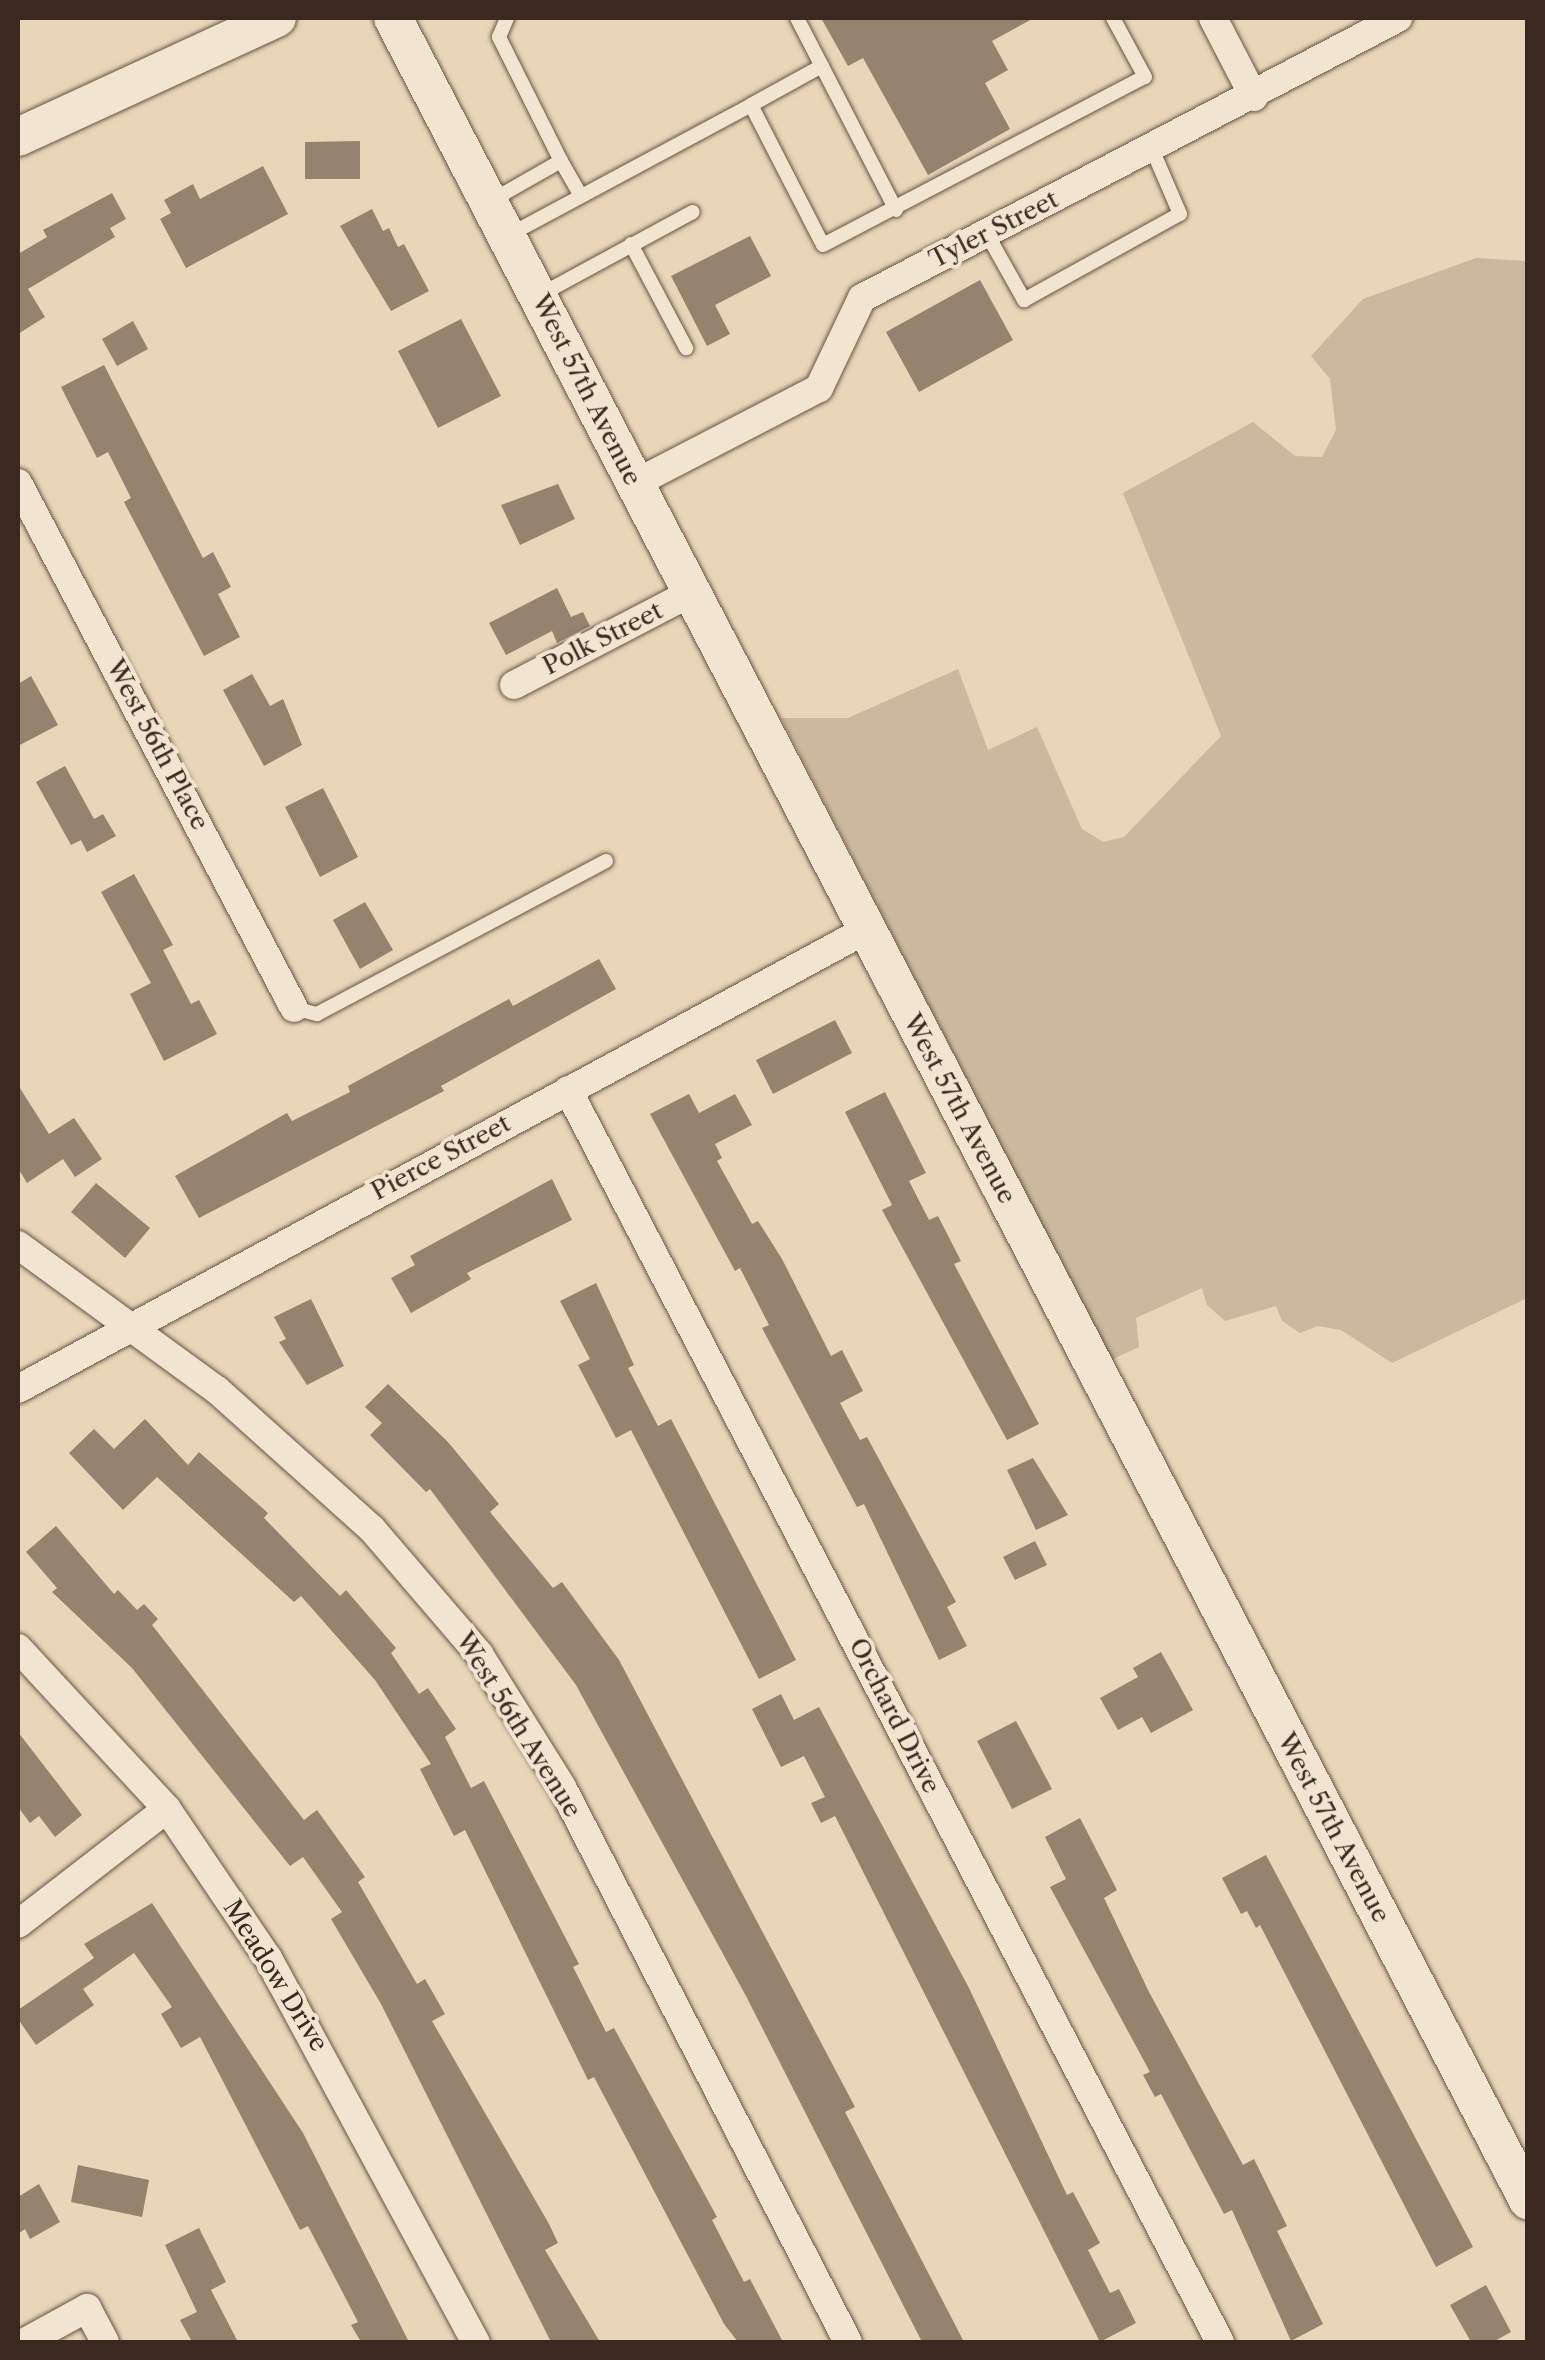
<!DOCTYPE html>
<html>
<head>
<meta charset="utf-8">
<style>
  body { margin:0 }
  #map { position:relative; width:1545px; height:2360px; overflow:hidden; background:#e9d5b7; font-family:"Libre Caslon Text",serif }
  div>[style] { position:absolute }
  .green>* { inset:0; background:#cbb89d }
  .building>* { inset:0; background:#95826f }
  .roads { filter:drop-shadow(0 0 2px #665446) drop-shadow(0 0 2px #665446) }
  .lane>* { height:14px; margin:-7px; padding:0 7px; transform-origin:7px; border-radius:7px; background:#f1e4d0 }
  .street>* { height:28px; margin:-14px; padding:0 14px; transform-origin:14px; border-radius:14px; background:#f1e4d0 }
  .secondary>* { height:38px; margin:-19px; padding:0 19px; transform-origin:19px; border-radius:19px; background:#f1e4d0 }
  span { translate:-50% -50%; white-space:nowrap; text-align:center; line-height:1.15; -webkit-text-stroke:8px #f1e4d0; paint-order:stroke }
  .street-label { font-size:25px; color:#3b2920 }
  .frame { position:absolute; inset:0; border:20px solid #3b2920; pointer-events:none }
</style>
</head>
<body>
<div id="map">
  <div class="green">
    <i style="clip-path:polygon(1476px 258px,1527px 261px,1527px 1298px,1392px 1363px,1341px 1330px,1318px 1326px,1300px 1333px,1282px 1321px,1276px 1306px,1225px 1321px,1207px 1305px,1202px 1288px,1136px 1318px,1139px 1347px,1111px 1360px,781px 718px,848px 718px,958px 669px,988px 750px,1037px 727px,1082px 829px,1103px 842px,1124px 837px,1221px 736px,1123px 493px,1253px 422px,1295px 456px,1322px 457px,1336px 430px,1330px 379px,1311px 356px,1363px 299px)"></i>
  </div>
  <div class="building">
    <i style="clip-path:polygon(821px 18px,1034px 18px,992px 41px,1008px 70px,985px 83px,1010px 129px,928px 175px,863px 58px,848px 66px)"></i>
    <i style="clip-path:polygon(360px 141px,360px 179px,305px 179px,305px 142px)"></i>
    <i style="clip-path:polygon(263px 166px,288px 214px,186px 268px,160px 219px,171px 213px,164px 200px,193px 184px,200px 199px)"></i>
    <i style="clip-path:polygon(112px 193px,126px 219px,110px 228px,115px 237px,28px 289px,45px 317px,18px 334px,18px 254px,47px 237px,43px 230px)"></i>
    <i style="clip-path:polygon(372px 209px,383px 231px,389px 228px,398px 247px,404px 244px,429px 291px,391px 311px,340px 226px)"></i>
    <i style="clip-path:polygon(750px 236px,771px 276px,715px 305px,730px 334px,707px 346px,671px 276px)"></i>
    <i style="clip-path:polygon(980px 280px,1013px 340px,919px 392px,886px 332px)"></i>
    <i style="clip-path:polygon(461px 319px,501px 396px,438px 428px,398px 351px)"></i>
    <i style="clip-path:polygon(133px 321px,148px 349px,117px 366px,102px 339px)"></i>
    <i style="clip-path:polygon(104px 365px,203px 558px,213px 552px,231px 587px,218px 594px,240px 637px,204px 656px,124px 502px,131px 498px,108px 452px,97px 458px,61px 387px)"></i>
    <i style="clip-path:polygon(558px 484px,575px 519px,520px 545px,501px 505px)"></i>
    <i style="clip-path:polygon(557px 588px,571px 617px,583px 612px,590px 626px,557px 643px,552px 631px,506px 655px,489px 623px)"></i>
    <i style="clip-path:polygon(252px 674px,270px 706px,283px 699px,302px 745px,264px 766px,223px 690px)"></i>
    <i style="clip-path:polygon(31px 676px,58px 725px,18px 746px,18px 684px)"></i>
    <i style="clip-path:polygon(65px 766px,94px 819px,103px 814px,116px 836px,87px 852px,81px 840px,71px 845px,36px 782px)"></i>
    <i style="clip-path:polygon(323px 788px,358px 857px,320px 877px,285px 807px)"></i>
    <i style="clip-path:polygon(134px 874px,173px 945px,163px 950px,191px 1004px,199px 1000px,217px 1034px,164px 1061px,130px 994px,151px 983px,101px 892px)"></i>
    <i style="clip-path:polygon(365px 902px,393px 950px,360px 969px,333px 920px)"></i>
    <i style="clip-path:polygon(599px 959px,616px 989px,441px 1086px,444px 1091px,199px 1218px,175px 1176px,287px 1113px,292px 1121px,350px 1092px,348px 1086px,509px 999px,513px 1006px)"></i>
    <i style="clip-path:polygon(835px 1020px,852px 1053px,773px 1094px,756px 1060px)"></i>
    <i style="clip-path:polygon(18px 1085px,49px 1134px,74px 1118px,102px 1159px,75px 1177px,63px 1159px,27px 1183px,18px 1168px)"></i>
    <i style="clip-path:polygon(885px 1092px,926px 1173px,909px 1181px,929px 1220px,938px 1216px,961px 1261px,954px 1264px,1039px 1424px,1007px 1440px,882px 1210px,892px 1205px,845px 1112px)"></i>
    <i style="clip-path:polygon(689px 1094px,699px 1113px,735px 1094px,752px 1125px,715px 1144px,722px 1158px,717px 1161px,752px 1224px,758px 1221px,782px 1259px,831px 1356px,842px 1350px,863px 1391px,840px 1403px,860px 1440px,867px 1437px,956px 1602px,947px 1607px,967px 1646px,939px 1660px,864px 1504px,857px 1507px,762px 1328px,769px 1325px,740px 1268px,735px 1271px,650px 1114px)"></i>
    <i style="clip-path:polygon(552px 1179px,572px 1220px,467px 1273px,471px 1279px,411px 1313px,391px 1278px,415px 1265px,410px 1256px)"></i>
    <i style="clip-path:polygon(96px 1183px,150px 1228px,125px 1258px,71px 1212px)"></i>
    <i style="clip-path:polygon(596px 1283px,634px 1365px,628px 1368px,658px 1426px,671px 1419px,796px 1660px,759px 1679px,631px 1430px,616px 1438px,578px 1365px,590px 1359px,560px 1301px)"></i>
    <i style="clip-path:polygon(311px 1299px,344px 1366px,307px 1385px,279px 1342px,286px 1339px,274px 1317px)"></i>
    <i style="clip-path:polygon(388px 1384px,448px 1442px,499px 1504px,490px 1512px,553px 1588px,562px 1582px,619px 1660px,855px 2107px,845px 2112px,964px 2342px,922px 2342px,746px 1996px,576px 1685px,430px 1489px,426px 1492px,370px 1435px,382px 1423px,365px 1407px)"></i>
    <i style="clip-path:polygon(145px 1419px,188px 1465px,199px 1452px,268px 1513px,264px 1518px,340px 1596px,346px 1590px,396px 1648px,391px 1653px,419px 1694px,428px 1688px,456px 1729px,445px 1737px,471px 1788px,484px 1781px,579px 1964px,573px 1967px,606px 2032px,614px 2028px,717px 2217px,712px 2220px,744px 2282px,750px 2279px,783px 2342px,738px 2342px,724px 2324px,594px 2077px,588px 2080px,465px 1830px,454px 1836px,420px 1769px,431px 1764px,375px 1680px,301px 1596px,294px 1602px,157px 1477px,123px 1510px,69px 1453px,94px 1429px,114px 1449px)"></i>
    <i style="clip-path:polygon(1033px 1458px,1068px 1515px,1036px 1530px,1007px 1470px)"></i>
    <i style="clip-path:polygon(56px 1526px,114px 1594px,118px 1590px,137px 1610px,144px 1604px,158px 1619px,152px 1625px,304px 1820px,317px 1810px,365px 1877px,358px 1882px,417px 1984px,425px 1979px,445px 2014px,432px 2021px,549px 2224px,558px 2243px,545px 2250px,600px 2342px,551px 2342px,381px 2004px,331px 1919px,342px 1912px,303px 1857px,290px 1866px,132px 1668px,52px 1592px,57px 1588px,26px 1552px)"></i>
    <i style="clip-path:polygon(1035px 1541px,1047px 1565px,1015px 1580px,1003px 1557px)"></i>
    <i style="clip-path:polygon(1161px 1652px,1193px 1710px,1151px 1733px,1142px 1717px,1118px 1730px,1100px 1698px,1138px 1677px,1133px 1668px)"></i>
    <i style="clip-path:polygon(781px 1694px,794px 1720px,819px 1707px,969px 1988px,1067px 2195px,1073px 2192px,1100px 2243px,1088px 2250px,1110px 2293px,1119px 2289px,1136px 2323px,1100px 2342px,835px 1816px,821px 1823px,811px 1803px,825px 1797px,804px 1756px,781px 1767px,752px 1709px)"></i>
    <i style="clip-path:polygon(1016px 1721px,1052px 1789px,1012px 1809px,977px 1741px)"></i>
    <i style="clip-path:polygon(18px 1732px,82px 1815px,55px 1837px,39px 1816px,30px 1823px,18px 1807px)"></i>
    <i style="clip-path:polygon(1080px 1818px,1117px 1890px,1104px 1898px,1149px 1992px,1243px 2165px,1254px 2159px,1287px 2226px,1277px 2231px,1323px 2324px,1291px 2341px,1232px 2210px,1224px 2214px,1161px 2094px,1155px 2097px,1143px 2075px,1150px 2072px,1050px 1887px,1066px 1879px,1045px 1837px)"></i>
    <i style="clip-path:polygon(1266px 1855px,1473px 2247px,1436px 2267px,1260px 1925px,1256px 1928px,1247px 1911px,1241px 1914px,1222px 1878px)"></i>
    <i style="clip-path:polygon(152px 1903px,303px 2133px,409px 2342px,361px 2342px,351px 2325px,358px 2322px,308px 2226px,300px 2230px,200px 2037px,181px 2048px,161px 2014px,172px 2007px,134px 1953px,83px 1989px,94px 2005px,36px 2045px,18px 2019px,18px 2010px,94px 1958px,84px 1944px)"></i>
    <i style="clip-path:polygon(78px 2165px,149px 2180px,142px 2217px,71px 2202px)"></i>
    <i style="clip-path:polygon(39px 2184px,60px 2222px,30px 2239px,25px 2229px,18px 2234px,18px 2197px)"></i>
    <i style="clip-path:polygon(199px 2228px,226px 2282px,211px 2290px,238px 2342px,192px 2342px,180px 2320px,197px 2312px,165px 2245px)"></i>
    <i style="clip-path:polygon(1486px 2285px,1511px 2332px,1493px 2342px,1471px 2342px,1450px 2305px)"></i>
  </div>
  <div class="roads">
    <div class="lane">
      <i style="left:797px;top:18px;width:216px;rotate:62.7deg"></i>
      <i style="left:751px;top:105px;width:81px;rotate:-28.8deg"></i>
      <i style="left:561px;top:161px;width:40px;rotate:60.3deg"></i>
      <i style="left:489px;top:202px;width:83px;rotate:-29.7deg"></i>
      <i style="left:561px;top:161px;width:139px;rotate:-116.6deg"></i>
      <i style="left:499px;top:37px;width:21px;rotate:-67deg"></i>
      <i style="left:987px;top:234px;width:76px;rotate:60.7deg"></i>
      <i style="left:1024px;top:300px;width:178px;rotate:-28.9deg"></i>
      <i style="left:1180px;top:214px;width:71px;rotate:-113.3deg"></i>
      <i style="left:507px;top:236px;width:277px;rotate:-28.2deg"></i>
      <i style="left:751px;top:105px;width:157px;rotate:62.8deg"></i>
      <i style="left:823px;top:245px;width:363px;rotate:-27.6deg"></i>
      <i style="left:1145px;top:77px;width:67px;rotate:-118.5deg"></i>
      <i style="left:631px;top:244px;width:118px;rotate:62.1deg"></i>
      <i style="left:538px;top:296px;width:176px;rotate:-28.5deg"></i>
      <i style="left:294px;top:1008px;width:24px;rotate:15deg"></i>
      <i style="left:317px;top:1014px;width:327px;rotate:-27.9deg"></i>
    </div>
    <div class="street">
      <i style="left:1213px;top:18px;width:89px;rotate:62.6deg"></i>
      <i style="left:18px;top:483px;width:593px;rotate:62.27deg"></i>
      <i style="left:634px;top:484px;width:208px;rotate:-27.4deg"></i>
      <i style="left:819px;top:388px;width:100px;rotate:-64.5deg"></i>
      <i style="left:862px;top:298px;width:605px;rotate:-27.58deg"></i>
      <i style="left:514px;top:685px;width:199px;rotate:-27.5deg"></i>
      <i style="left:568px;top:1090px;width:1412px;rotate:62.49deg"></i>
      <i style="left:18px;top:1245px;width:246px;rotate:36.1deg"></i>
      <i style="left:217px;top:1390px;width:208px;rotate:41.9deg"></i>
      <i style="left:372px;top:1529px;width:165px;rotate:49.4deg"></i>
      <i style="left:479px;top:1654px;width:157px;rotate:58deg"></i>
      <i style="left:562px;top:1787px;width:624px;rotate:62.74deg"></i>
      <i style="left:18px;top:1389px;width:964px;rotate:-28.43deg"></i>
      <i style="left:18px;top:1648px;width:219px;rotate:47.2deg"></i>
      <i style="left:167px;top:1809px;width:180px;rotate:55.9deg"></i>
      <i style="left:268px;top:1958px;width:437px;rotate:61.6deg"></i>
      <i style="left:18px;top:1924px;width:188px;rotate:-37.7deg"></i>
      <i style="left:25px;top:2342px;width:71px;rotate:-28.7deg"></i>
      <i style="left:87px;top:2308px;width:38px;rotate:62deg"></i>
    </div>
    <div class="secondary">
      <i style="left:393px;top:18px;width:2460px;rotate:62.52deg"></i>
      <i style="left:18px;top:137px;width:285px;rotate:-24.7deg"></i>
    </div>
  </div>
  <div class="street-label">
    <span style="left:994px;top:230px;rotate:-27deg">Tyler Street</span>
    <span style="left:586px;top:390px;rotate:63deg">West 57th Avenue</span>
    <span style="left:603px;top:639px;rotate:-27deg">Polk Street</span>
    <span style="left:157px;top:745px;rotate:62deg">West 56th Place</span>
    <span style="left:959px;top:1109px;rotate:62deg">West 57th Avenue</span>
    <span style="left:441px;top:1158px;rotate:-28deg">Pierce Street</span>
    <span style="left:894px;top:1716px;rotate:63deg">Orchard Drive</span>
    <span style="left:518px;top:1725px;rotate:58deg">West 56th Avenue</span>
    <span style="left:1333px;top:1828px;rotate:62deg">West 57th Avenue</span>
    <span style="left:275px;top:1976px;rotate:58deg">Meadow Drive</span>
  </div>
  <div class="frame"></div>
</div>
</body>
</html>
